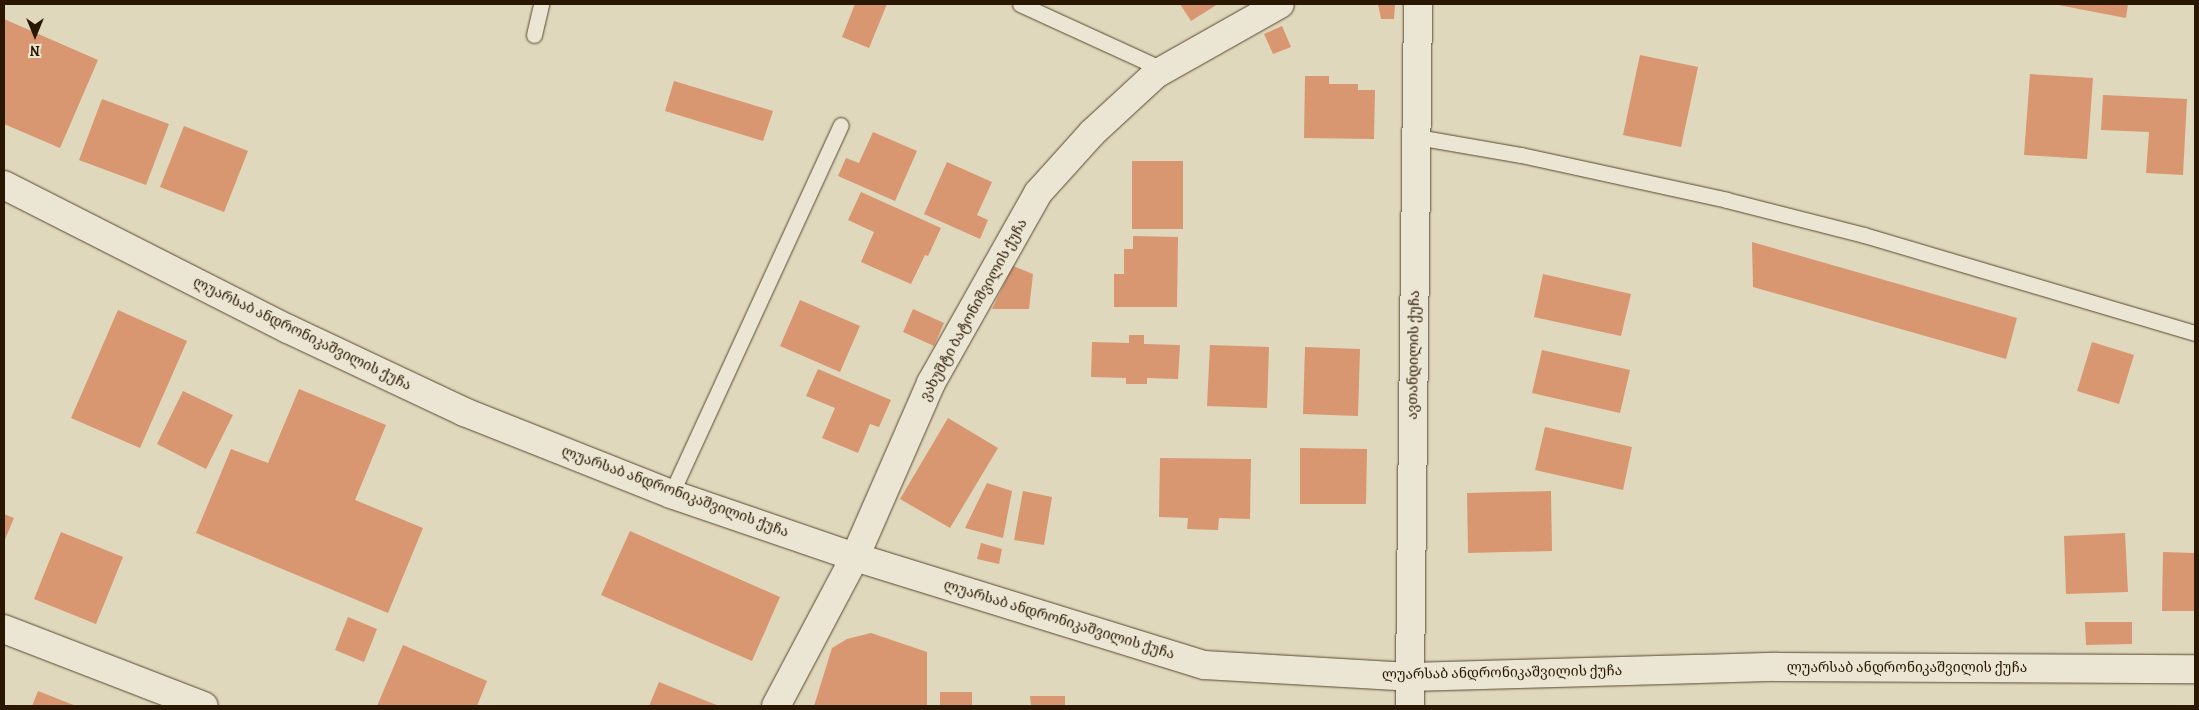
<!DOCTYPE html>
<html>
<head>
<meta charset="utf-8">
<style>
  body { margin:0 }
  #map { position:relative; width:2199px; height:710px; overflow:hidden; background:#e0d8bc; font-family:Alegreya,"Noto Serif Georgian",serif }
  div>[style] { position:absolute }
  .building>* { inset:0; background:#d89671 }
  .roads { filter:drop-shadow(0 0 1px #584730) drop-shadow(0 0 1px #584730) }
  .lane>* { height:15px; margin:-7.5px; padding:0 7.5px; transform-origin:7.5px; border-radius:7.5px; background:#ebe6d3 }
  .street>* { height:28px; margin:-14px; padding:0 14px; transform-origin:14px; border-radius:14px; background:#ebe6d3 }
  .secondary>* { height:28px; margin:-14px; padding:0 14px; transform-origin:14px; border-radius:14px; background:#ebe6d3 }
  span { translate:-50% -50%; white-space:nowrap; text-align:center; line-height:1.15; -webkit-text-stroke:4px #ebe6d3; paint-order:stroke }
  .street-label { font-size:14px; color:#2a1701 }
  .frame { position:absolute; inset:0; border:5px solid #2a1701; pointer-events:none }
  .north { position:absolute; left:10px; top:10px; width:50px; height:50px; -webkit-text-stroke:4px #ebe6d3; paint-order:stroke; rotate:180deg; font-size:14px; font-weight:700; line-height:20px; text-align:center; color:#2a1701 }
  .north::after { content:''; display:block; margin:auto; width:18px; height:22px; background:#2a1701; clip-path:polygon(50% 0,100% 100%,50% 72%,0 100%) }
</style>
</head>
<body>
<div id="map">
  <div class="building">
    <i style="clip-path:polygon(855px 4px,887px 4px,869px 48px,842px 37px)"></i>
    <i style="clip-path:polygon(1180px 4px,1218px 4px,1191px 21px)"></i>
    <i style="clip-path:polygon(1378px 4px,1395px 4px,1394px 19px,1381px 19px)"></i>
    <i style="clip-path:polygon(2053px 4px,2128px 4px,2126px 18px)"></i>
    <i style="clip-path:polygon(4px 19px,98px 60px,60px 148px,4px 124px)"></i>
    <i style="clip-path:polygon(1282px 26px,1291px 47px,1273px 54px,1264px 34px)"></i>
    <i style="clip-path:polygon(1640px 55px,1698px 67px,1681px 147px,1623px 135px)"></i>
    <i style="clip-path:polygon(2030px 74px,2093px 78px,2087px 159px,2024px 155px)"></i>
    <i style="clip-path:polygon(1305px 76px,1329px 76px,1329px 84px,1358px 84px,1358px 90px,1375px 90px,1374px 139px,1304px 138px)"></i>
    <i style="clip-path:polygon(674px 81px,773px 111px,763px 141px,665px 111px)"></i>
    <i style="clip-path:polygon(2103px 95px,2187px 99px,2183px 175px,2146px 173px,2149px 132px,2101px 130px)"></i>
    <i style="clip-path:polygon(102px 99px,169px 124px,146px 185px,79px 160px)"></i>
    <i style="clip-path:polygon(184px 126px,248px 151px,224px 212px,160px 187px)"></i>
    <i style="clip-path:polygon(873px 132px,917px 151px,895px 201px,838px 176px,846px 158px,859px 163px)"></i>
    <i style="clip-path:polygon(1132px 161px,1183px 161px,1183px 229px,1132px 229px)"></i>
    <i style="clip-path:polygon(947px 162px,992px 182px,977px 215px,988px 220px,980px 239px,924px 214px)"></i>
    <i style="clip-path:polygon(861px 192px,941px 228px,928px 256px,925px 255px,911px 284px,861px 262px,874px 232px,848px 220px)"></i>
    <i style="clip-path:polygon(1133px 236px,1178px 237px,1177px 307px,1114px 307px,1114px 274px,1124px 274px,1124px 249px,1133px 249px)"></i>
    <i style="clip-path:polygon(1752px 242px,2017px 318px,2006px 359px,1753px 287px)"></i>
    <i style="clip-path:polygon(1013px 266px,1033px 274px,1029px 309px,992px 309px)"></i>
    <i style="clip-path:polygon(1543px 274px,1631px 294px,1621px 336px,1534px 317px)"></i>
    <i style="clip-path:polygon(800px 300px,860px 326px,840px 372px,780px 346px)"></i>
    <i style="clip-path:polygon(913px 309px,944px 323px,934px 346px,903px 332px)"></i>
    <i style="clip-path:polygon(118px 310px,187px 341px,140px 448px,71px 418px)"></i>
    <i style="clip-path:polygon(1129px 335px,1144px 335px,1144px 344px,1180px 345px,1178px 379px,1147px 378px,1147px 384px,1126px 384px,1126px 378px,1091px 377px,1092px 342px,1129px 343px)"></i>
    <i style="clip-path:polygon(2092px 342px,2134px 355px,2119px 404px,2077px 391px)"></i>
    <i style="clip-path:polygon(1210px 345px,1269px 347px,1267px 408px,1207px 406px)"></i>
    <i style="clip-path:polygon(1305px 347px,1360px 349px,1358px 416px,1303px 414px)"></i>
    <i style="clip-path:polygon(1542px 350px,1630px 370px,1620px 413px,1532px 393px)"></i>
    <i style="clip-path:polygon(818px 369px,891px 400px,879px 427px,870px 424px,858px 453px,822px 438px,835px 408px,806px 396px)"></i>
    <i style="clip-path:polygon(299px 389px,386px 425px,355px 500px,423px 528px,388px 613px,196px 533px,231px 449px,268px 463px)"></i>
    <i style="clip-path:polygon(183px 391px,233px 415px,206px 469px,157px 444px)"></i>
    <i style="clip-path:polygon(948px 418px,998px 448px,950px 528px,900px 499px)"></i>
    <i style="clip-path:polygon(1545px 427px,1632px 447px,1623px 490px,1535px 470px)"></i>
    <i style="clip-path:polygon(1300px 448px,1367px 449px,1366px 504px,1300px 504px)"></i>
    <i style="clip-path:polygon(1160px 458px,1251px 459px,1250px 519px,1219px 518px,1218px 530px,1187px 529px,1188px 518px,1159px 517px)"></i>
    <i style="clip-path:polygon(987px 483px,1012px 491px,1003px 538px,965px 528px)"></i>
    <i style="clip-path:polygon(1023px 491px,1052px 497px,1044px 545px,1014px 540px)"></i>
    <i style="clip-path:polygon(1551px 491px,1552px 551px,1468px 553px,1467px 493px)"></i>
    <i style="clip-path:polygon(4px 514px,14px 518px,4px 542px)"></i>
    <i style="clip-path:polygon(630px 531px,780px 597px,752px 661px,601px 595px)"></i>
    <i style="clip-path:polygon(61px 532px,123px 557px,96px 624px,34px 599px)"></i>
    <i style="clip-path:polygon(2125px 533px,2128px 592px,2066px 594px,2064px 536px)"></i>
    <i style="clip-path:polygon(981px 543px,1002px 549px,999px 564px,977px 559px)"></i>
    <i style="clip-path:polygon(2163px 552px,2195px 553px,2195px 611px,2162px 611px)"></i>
    <i style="clip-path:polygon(348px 617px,377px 629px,364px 662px,335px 650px)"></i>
    <i style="clip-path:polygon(2085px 622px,2132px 622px,2132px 644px,2086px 645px)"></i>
    <i style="clip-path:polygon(871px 633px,927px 652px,927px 706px,814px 706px,832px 648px,847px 639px)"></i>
    <i style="clip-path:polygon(403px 645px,487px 681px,477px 706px,377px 706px)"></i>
    <i style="clip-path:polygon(659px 682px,719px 706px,649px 706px)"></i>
    <i style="clip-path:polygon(38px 691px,76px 706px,32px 706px)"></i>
    <i style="clip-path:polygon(940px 692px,972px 692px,972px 706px,940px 706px)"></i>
    <i style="clip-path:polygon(1030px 696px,1065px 696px,1065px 706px,1031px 706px)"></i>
  </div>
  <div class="roads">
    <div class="lane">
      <i style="left:1020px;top:4px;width:158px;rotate:24.6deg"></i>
      <i style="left:534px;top:35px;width:32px;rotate:-77deg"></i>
      <i style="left:1417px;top:137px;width:106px;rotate:9.8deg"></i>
      <i style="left:1521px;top:155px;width:211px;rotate:12.3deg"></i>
      <i style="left:1727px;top:200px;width:141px;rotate:14.3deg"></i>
      <i style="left:1864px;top:235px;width:345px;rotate:16.5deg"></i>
      <i style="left:671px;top:494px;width:406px;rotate:-65.3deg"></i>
    </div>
    <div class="street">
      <i style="left:4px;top:629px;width:214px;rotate:21.1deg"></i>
      <i style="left:1410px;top:677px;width:673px;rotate:-89.32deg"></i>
      <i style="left:776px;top:706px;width:169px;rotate:-62.1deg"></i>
      <i style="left:855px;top:557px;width:190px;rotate:-66.4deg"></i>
      <i style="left:931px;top:383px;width:218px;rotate:-60.6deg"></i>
      <i style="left:1038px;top:193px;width:81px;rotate:-48deg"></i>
      <i style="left:1092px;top:133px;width:87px;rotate:-42.7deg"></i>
      <i style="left:1156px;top:74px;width:142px;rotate:-29.4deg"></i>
    </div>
    <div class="secondary">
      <i style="left:4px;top:185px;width:318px;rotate:26.9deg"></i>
      <i style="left:288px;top:329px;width:195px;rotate:25.2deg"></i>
      <i style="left:464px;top:412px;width:223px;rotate:21.6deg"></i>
      <i style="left:671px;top:494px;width:194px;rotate:18.9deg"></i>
      <i style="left:855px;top:557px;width:365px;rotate:17.2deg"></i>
      <i style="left:1204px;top:665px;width:206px;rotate:3.3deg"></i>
      <i style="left:1410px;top:677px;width:366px;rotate:-1.6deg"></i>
      <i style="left:1776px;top:667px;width:419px;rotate:0.3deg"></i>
      <i style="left:1410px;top:706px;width:29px;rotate:-90deg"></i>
    </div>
  </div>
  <div class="street-label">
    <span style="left:974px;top:310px;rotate:-61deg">ვახუშტი ბატონიშვილის ქუჩა</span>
    <span style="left:302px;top:334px;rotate:26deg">ლუარსაბ ანდრონიკაშვილის ქუჩა</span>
    <span style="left:1414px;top:355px;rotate:-89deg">ავთანდილის ქუჩა</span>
    <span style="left:675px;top:492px;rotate:20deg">ლუარსაბ ანდრონიკაშვილის ქუჩა</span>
    <span style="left:1059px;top:620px;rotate:17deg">ლუარსაბ ანდრონიკაშვილის ქუჩა</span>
    <span style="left:1907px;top:668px">ლუარსაბ ანდრონიკაშვილის ქუჩა</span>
    <span style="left:1502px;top:673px;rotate:-1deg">ლუარსაბ ანდრონიკაშვილის ქუჩა</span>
  </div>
  <div class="frame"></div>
  <div class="north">N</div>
</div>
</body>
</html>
